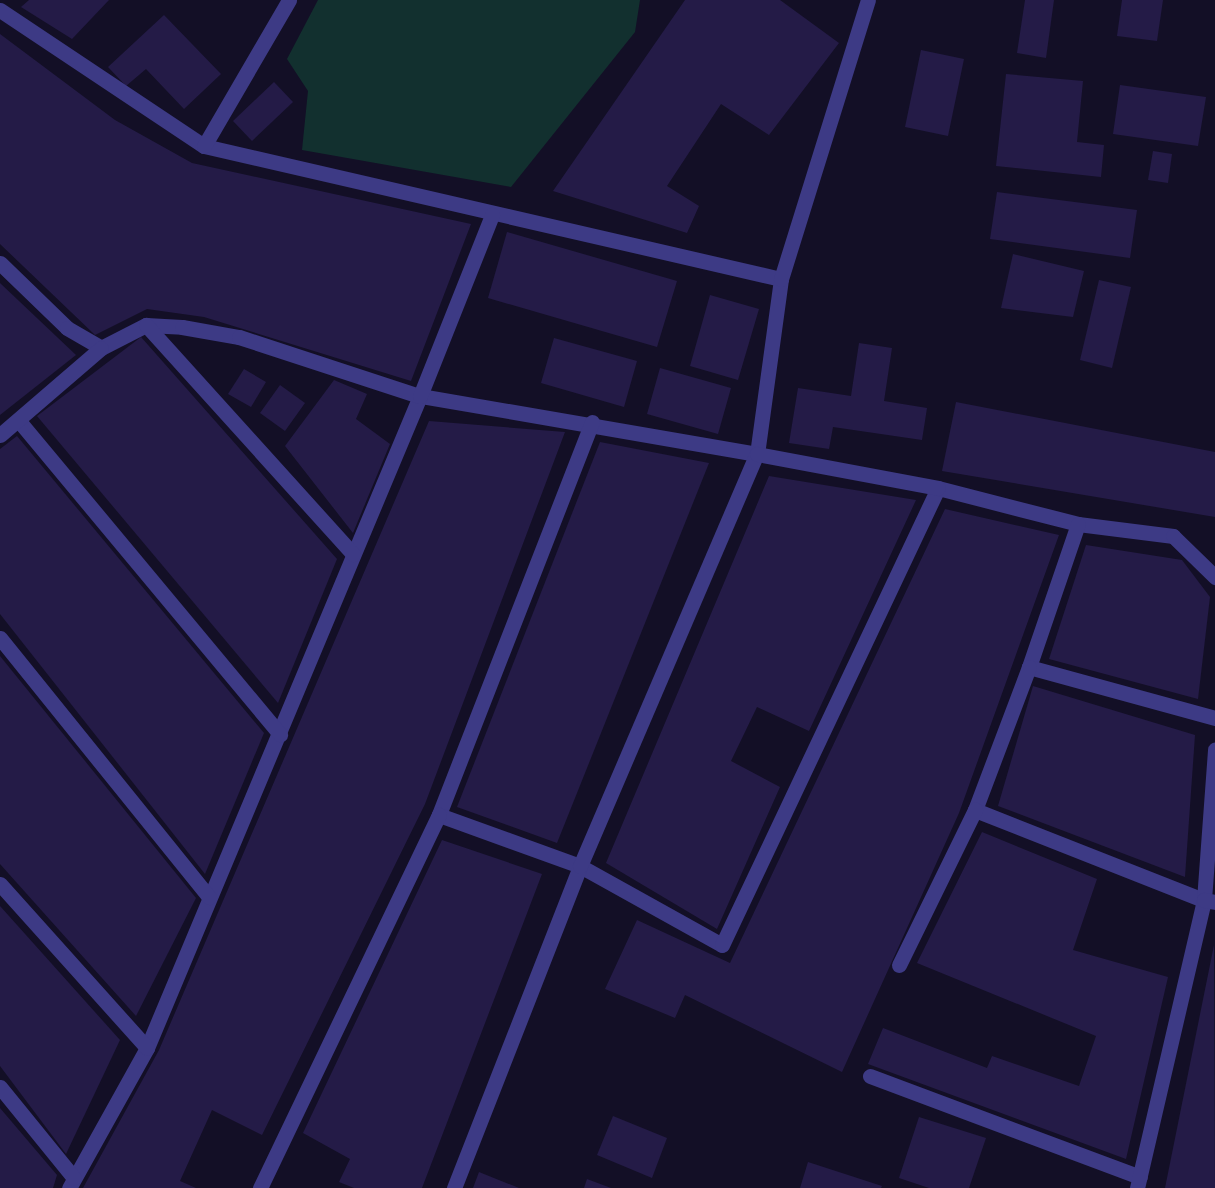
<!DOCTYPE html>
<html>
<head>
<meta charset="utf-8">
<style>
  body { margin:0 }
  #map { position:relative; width:1215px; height:1188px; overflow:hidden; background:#130f26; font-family:"Asap Condensed",sans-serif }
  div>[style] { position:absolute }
  .green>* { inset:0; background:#12302f }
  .building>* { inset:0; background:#241b47 }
  .street>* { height:15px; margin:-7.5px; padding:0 7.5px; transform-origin:7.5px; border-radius:7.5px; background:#3d3a85 }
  span { translate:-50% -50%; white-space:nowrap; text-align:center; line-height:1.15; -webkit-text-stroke:4.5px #130f26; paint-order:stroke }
</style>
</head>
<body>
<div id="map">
  <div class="green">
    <i style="clip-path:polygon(318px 0,640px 0,635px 32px,511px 187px,302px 150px,308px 91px,287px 59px)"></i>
  </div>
  <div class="building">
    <i style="clip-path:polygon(29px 0,109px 0,72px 39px,21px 7px)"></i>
    <i style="clip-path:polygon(685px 0,780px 0,839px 43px,769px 135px,721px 104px,667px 186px,699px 206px,687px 233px,553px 191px)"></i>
    <i style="clip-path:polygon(1025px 0,1054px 0,1046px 58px,1017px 53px)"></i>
    <i style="clip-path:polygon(1122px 0,1163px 0,1157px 41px,1117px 36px)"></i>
    <i style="clip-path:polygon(164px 15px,221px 74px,184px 109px,146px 69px,126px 86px,108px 67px)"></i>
    <i style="clip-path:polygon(0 34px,115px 120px,192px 163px,471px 224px,411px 381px,204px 317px,147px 309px,95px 335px,0 244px)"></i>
    <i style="clip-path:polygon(921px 50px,964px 59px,948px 136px,905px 127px)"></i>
    <i style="clip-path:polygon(1006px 74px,1083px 81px,1077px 142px,1104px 145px,1101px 177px,996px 166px)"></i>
    <i style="clip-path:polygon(274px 82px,293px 102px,252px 141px,233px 121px)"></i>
    <i style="clip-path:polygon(1120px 85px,1206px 97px,1198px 146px,1113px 134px)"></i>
    <i style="clip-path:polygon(1153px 151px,1172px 154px,1168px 183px,1148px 180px)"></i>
    <i style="clip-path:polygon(997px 192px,1137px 210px,1130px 258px,990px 239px)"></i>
    <i style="clip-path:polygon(507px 232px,677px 281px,657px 347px,488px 298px)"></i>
    <i style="clip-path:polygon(1013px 254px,1084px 271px,1073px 317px,1001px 308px)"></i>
    <i style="clip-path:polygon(1099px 280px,1131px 287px,1112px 368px,1080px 360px)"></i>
    <i style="clip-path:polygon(0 283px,76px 355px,0 415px)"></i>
    <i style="clip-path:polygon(710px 295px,759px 309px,738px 380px,690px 366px)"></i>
    <i style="clip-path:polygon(141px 337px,337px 559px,278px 703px,37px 416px)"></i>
    <i style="clip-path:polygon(554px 338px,637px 361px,624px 407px,541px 383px)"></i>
    <i style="clip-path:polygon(859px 343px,892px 348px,884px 401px,927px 408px,922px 440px,833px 427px,829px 449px,789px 443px,798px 388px,851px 396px)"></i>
    <i style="clip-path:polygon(660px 368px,731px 388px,718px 434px,647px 414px)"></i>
    <i style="clip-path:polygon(244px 369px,266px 382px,251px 407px,228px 394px)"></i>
    <i style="clip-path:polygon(334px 380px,367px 394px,356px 419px,390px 444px,353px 533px,285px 446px)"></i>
    <i style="clip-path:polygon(280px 385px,305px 403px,285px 431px,260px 413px)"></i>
    <i style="clip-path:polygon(956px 402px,1215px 452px,1215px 517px,942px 471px)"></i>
    <i style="clip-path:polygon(429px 421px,565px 432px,425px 804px,262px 1135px,212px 1110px,180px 1181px,196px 1188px,83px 1188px,159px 1050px)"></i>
    <i style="clip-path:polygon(17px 436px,264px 733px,205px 874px,0 614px,0 449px)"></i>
    <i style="clip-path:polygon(600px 442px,709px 463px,557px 843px,457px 807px)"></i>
    <i style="clip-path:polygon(769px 476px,916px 500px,809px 731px,757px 707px,731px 761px,780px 787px,717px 929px,606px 863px)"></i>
    <i style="clip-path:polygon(945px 509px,1059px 535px,959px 813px,842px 1072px,685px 995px,675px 1018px,605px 989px,637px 920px,730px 963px)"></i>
    <i style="clip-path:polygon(1086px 545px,1182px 560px,1210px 597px,1198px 699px,1049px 659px)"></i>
    <i style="clip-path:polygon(0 656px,196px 898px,136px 1016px,0 864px)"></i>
    <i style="clip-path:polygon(1033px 686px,1195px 735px,1185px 877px,998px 806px)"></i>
    <i style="clip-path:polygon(982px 832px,1097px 879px,1073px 950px,1168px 977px,1126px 1159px,868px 1064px,883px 1028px,987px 1068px,992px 1056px,1079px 1086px,1096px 1036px,917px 963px)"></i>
    <i style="clip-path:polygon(442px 840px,542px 874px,422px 1188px,354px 1188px,339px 1182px,350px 1159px,303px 1133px)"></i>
    <i style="clip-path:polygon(0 906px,120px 1040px,66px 1154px,0 1066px)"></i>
    <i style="clip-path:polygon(1214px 945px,1215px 1188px,1165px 1188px)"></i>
    <i style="clip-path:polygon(0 1108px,57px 1175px,53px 1188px,0 1188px)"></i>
    <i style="clip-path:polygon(613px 1116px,667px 1138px,652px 1178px,597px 1155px)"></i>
    <i style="clip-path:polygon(919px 1117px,986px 1138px,969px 1188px,929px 1188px,899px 1178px)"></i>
    <i style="clip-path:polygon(808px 1162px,882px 1186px,881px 1188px,800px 1188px)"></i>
    <i style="clip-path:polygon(479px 1172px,519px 1188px,473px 1188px)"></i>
    <i style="clip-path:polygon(587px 1179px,611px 1188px,584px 1188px)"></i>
  </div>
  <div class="street">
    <i style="left:0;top:10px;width:245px;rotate:33.7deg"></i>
    <i style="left:204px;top:146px;width:592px;rotate:12.98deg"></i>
    <i style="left:781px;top:279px;width:177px;rotate:97.8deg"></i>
    <i style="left:757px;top:454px;width:342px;rotate:-170.2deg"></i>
    <i style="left:420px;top:396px;width:707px;rotate:112.72deg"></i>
    <i style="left:147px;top:1048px;width:160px;rotate:119.1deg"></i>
    <i style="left:204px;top:146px;width:169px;rotate:-59.8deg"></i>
    <i style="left:0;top:263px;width:93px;rotate:44.1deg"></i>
    <i style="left:67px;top:328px;width:39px;rotate:30deg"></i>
    <i style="left:101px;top:348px;width:51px;rotate:-27.1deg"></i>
    <i style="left:146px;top:325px;width:36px;rotate:3deg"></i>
    <i style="left:182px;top:327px;width:58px;rotate:10deg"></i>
    <i style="left:239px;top:337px;width:190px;rotate:18.1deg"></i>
    <i style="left:420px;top:396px;width:195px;rotate:-68.3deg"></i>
    <i style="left:781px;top:279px;width:292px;rotate:-72.7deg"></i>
    <i style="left:146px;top:325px;width:309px;rotate:47.9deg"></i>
    <i style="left:19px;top:421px;width:408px;rotate:50.2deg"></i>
    <i style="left:592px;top:422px;width:422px;rotate:111.3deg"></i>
    <i style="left:439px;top:815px;width:150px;rotate:19.9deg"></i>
    <i style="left:580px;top:866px;width:162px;rotate:29.1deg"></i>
    <i style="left:722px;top:945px;width:505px;rotate:-64.7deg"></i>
    <i style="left:938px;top:488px;width:145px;rotate:14.4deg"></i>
    <i style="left:1078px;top:524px;width:96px;rotate:7.2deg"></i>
    <i style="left:1173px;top:536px;width:59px;rotate:44.3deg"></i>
    <i style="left:0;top:435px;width:133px;rotate:-40.7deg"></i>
    <i style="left:0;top:638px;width:333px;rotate:51.1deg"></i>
    <i style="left:1029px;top:667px;width:151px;rotate:-71.1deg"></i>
    <i style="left:1215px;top:718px;width:193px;rotate:-164.7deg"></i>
    <i style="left:1029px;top:667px;width:153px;rotate:110.7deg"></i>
    <i style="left:975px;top:810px;width:246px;rotate:21.5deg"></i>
    <i style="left:1204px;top:900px;width:151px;rotate:-85.8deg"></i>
    <i style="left:0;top:884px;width:220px;rotate:48.1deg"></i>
    <i style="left:899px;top:965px;width:173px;rotate:-63.9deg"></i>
    <i style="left:870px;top:1076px;width:288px;rotate:20.5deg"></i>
    <i style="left:0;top:1087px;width:117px;rotate:50.9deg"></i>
    <i style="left:260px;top:1188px;width:414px;rotate:-64.4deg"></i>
    <i style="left:454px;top:1188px;width:346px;rotate:-68.6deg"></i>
    <i style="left:580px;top:866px;width:448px;rotate:-66.8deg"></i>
    <i style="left:757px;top:454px;width:184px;rotate:10.6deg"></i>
    <i style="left:1137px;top:1188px;width:296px;rotate:-76.9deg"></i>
    <i style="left:1204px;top:900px;width:11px;rotate:10deg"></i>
  </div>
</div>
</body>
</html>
